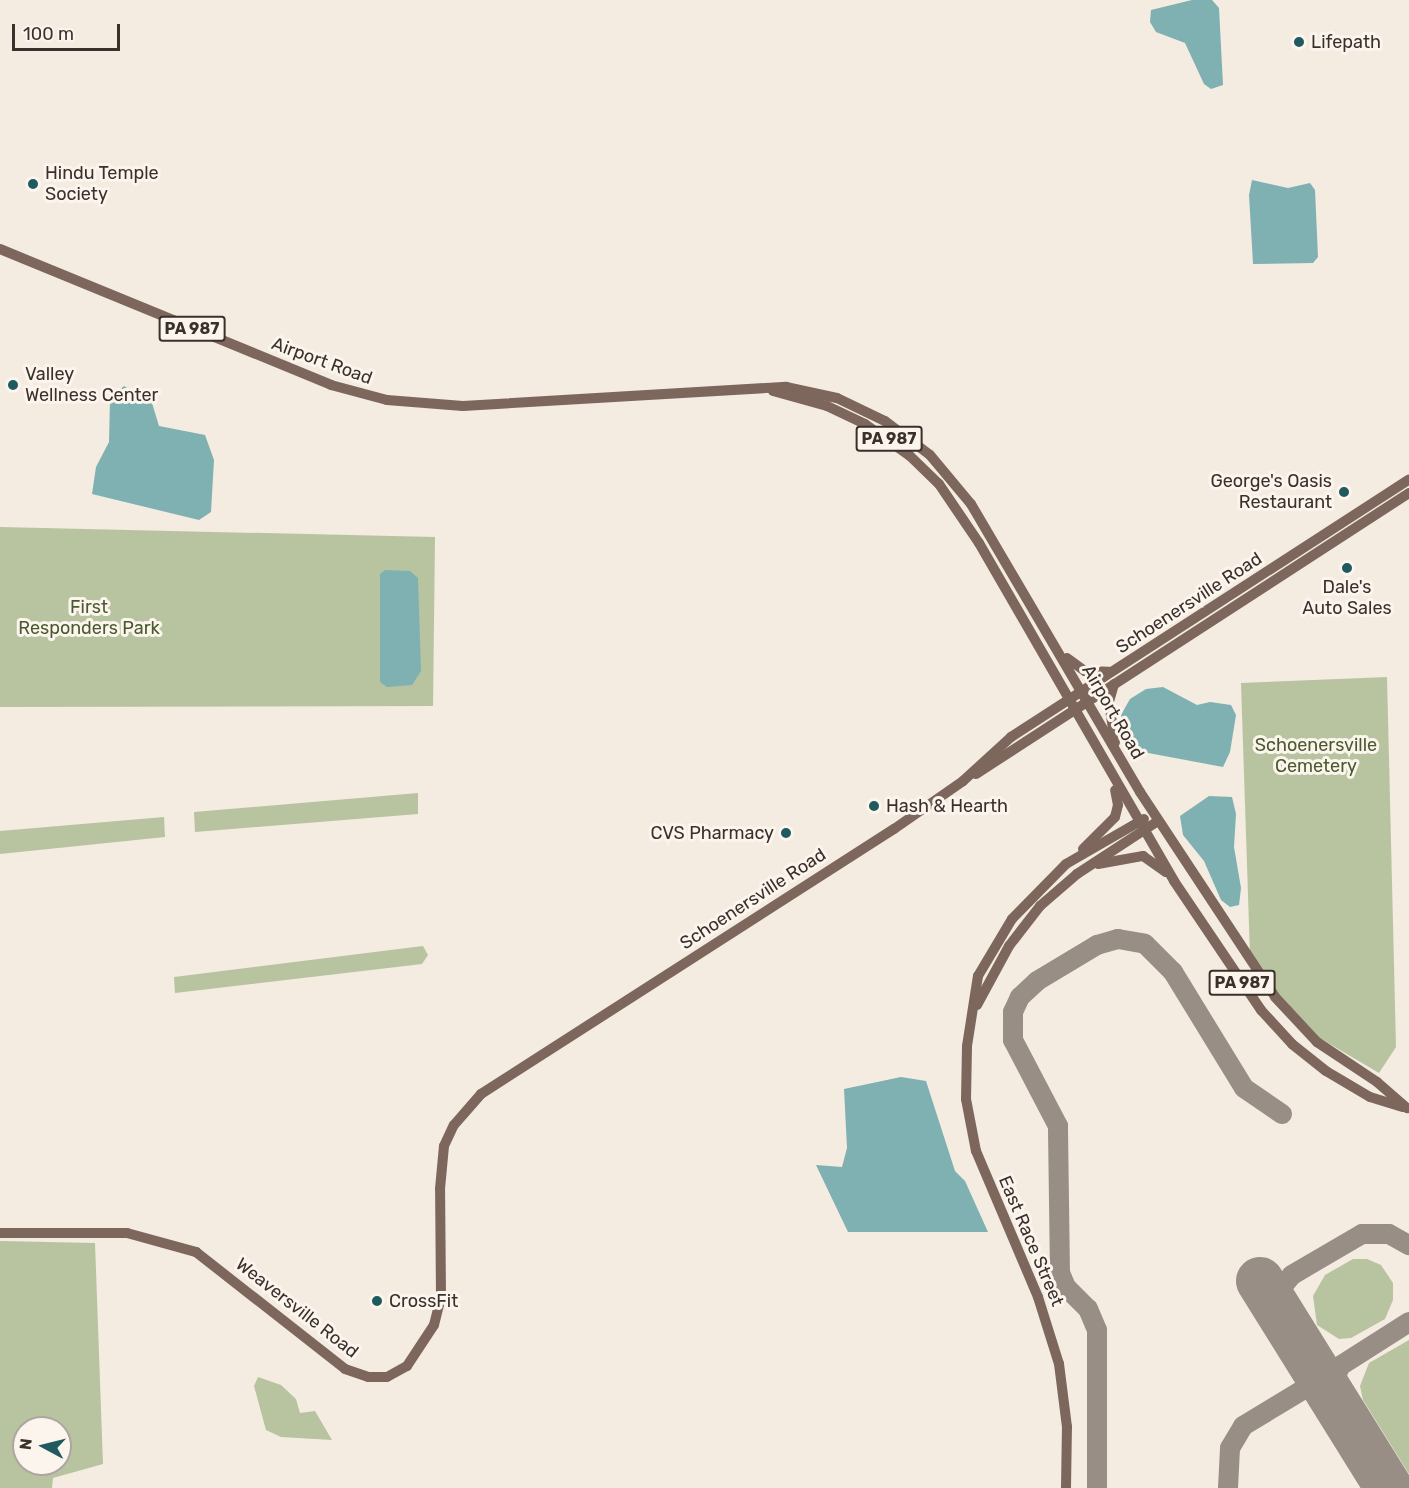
<!DOCTYPE html>
<html>
<head>
<meta charset="utf-8">
<style>
  body { margin:0 }
  #map { position:relative; width:1409px; height:1488px; overflow:hidden; background:#f4ebe1; font-family:Rubik,sans-serif }
  div>[style] { position:absolute }
  .green>* { inset:0; background:#b8c4a0 }
  .water>* { inset:0; background:#7fb0b2 }
  .taxiway>* { height:20px; margin:-10px; padding:0 10px; transform-origin:10px; border-radius:10px; background:#988e86 }
  .runway>* { height:48px; margin:-24px; padding:0 24px; transform-origin:24px; border-radius:24px; background:#988e86 }
  .major>* { height:10px; margin:-5px; padding:0 5px; transform-origin:5px; border-radius:5px; background:#7d675c }
  .dots>* { width:16px; height:16px; translate:-50% -50%; box-sizing:border-box; border:3px solid #fbf5ee; border-radius:50% }
  span { translate:-50% -50%; white-space:nowrap; text-align:center; line-height:1.15; -webkit-text-stroke:6px #fbf5ee; paint-order:stroke }
  .shield-label span { padding:2px 4px; background:#fbf5ee; border:2px solid; border-radius:4px; -webkit-text-stroke-width:0 }
  .shield-label { font-size:16px; color:#3b302b; font-weight:700 }
  .poi-label { font-size:18px; color:#3b302b }
  .left { translate:0 -50%; text-align:left }
  .right { translate:-100% -50%; text-align:right }
  .street-label { font-size:18px; color:#3b302b }
  .park-label { font-size:18px; color:#4a5a2e }
  .north { position:absolute; left:12px; top:1416px; width:60px; height:60px; box-sizing:border-box; background:#fbf5ee; border:2px solid #aea6a0; border-radius:50%; rotate:277deg; font-size:16px; font-weight:700; line-height:24px; text-align:center; color:#3b302b }
  .north::after { content:''; display:block; margin:auto; width:21px; height:27px; background:#1f5a5e; clip-path:polygon(50% 0,100% 100%,50% 72%,0 100%) }
  .scale { position:absolute; left:12px; top:24px; width:108px; height:27px; box-sizing:border-box; border:3px solid #3b302b; border-top:0; padding-left:8px; font-size:18px; line-height:21px; white-space:nowrap; color:#3b302b; -webkit-text-stroke:4px #fbf5ee; paint-order:stroke }
</style>
</head>
<body>
<div id="map">
  <div class="green">
    <i style="clip-path:polygon(0 527px,435px 537px,433px 706px,0 707px)"></i>
    <i style="clip-path:polygon(1387px 677px,1396px 1047px,1379px 1073px,1318px 1037px,1285px 1007px,1250px 955px,1241px 683px)"></i>
    <i style="clip-path:polygon(418px 793px,418px 814px,195px 832px,194px 812px)"></i>
    <i style="clip-path:polygon(164px 817px,165px 837px,0 854px,0 831px)"></i>
    <i style="clip-path:polygon(423px 946px,428px 955px,422px 964px,175px 993px,174px 977px)"></i>
    <i style="clip-path:polygon(evenodd,0 1241px,95px 1243px,103px 1464px,53px 1478px,52px 1488px,0 1488px,0 1241px,24px 1428px,60px 1428px,60px 1464px,24px 1464px,24px 1428px)"></i>
    <i style="clip-path:polygon(1353px 1259px,1367px 1259px,1381px 1265px,1393px 1283px,1393px 1300px,1385px 1319px,1351px 1338px,1339px 1339px,1317px 1325px,1313px 1296px,1325px 1275px)"></i>
    <i style="clip-path:polygon(1409px 1340px,1409px 1474px,1363px 1400px,1360px 1386px,1369px 1363px)"></i>
    <i style="clip-path:polygon(258px 1377px,281px 1385px,296px 1399px,300px 1413px,315px 1411px,332px 1440px,281px 1437px,266px 1430px,254px 1386px)"></i>
  </div>
  <div class="water">
    <i style="clip-path:polygon(1192px 0,1212px 0,1219px 8px,1223px 85px,1211px 89px,1204px 84px,1185px 43px,1156px 32px,1150px 22px,1151px 10px)"></i>
    <i style="clip-path:polygon(1252px 180px,1288px 188px,1310px 183px,1315px 190px,1318px 257px,1313px 263px,1253px 264px,1249px 195px)"></i>
    <i style="clip-path:polygon(124px 386px,152px 403px,159px 426px,205px 435px,214px 460px,211px 512px,199px 520px,92px 494px,96px 467px,109px 442px,110px 399px)"></i>
    <i style="clip-path:polygon(385px 570px,410px 571px,418px 578px,421px 671px,412px 685px,387px 687px,380px 682px,380px 574px)"></i>
    <i style="clip-path:polygon(1163px 687px,1197px 705px,1210px 702px,1231px 705px,1236px 715px,1230px 752px,1223px 767px,1143px 752px,1127px 742px,1121px 715px,1130px 699px,1146px 689px)"></i>
    <i style="clip-path:polygon(1209px 796px,1232px 797px,1236px 814px,1234px 847px,1241px 888px,1239px 905px,1230px 907px,1221px 900px,1204px 861px,1183px 835px,1180px 816px)"></i>
    <i style="clip-path:polygon(901px 1077px,926px 1081px,955px 1171px,965px 1181px,988px 1232px,848px 1232px,816px 1165px,842px 1167px,847px 1148px,844px 1089px)"></i>
  </div>
  <div class="taxiway">
    <i style="left:1293px;top:1333px;width:35px;rotate:-114deg"></i>
    <i style="left:1279px;top:1301px;width:16px;rotate:-75deg"></i>
    <i style="left:1283px;top:1286px;width:14px;rotate:-51deg"></i>
    <i style="left:1292px;top:1275px;width:81px;rotate:-30.4deg"></i>
    <i style="left:1362px;top:1234px;width:27px"></i>
    <i style="left:1389px;top:1234px;width:23px;rotate:29deg"></i>
    <i style="left:1339px;top:1407px;width:20px;rotate:-110deg"></i>
    <i style="left:1332px;top:1388px;width:23px;rotate:-70deg"></i>
    <i style="left:1340px;top:1366px;width:82px;rotate:-32.5deg"></i>
    <i style="left:1097px;top:1488px;width:158px;rotate:-90deg"></i>
    <i style="left:1097px;top:1330px;width:23px;rotate:-113deg"></i>
    <i style="left:1088px;top:1309px;width:31px;rotate:-135deg"></i>
    <i style="left:1066px;top:1287px;width:15px;rotate:-113deg"></i>
    <i style="left:1060px;top:1273px;width:147px;rotate:-90.8deg"></i>
    <i style="left:1058px;top:1126px;width:97px;rotate:-117.6deg"></i>
    <i style="left:1013px;top:1040px;width:28px;rotate:-90deg"></i>
    <i style="left:1013px;top:1012px;width:17px;rotate:-65deg"></i>
    <i style="left:1020px;top:997px;width:23px;rotate:-43deg"></i>
    <i style="left:1037px;top:981px;width:70px;rotate:-31deg"></i>
    <i style="left:1097px;top:945px;width:22px;rotate:-16deg"></i>
    <i style="left:1118px;top:939px;width:27px;rotate:10deg"></i>
    <i style="left:1145px;top:944px;width:40px;rotate:45deg"></i>
    <i style="left:1173px;top:972px;width:136px;rotate:58.5deg"></i>
    <i style="left:1244px;top:1088px;width:46px;rotate:34.4deg"></i>
    <i style="left:1228px;top:1488px;width:40px;rotate:-87.1deg"></i>
    <i style="left:1230px;top:1448px;width:26px;rotate:-59deg"></i>
    <i style="left:1243px;top:1426px;width:77px;rotate:-31.2deg"></i>
    <i style="left:1309px;top:1386px;width:11px"></i>
    <i style="left:1320px;top:1386px;width:14px;rotate:39deg"></i>
  </div>
  <div class="runway">
    <i style="left:1260px;top:1281px;width:244px;rotate:58.1deg"></i>
  </div>
  <div class="major">
    <i style="left:0;top:249px;width:358px;rotate:22.3deg"></i>
    <i style="left:331px;top:385px;width:58px;rotate:15deg"></i>
    <i style="left:387px;top:400px;width:76px;rotate:4.5deg"></i>
    <i style="left:463px;top:406px;width:324px;rotate:-3.4deg"></i>
    <i style="left:786px;top:387px;width:52px;rotate:12.2deg"></i>
    <i style="left:837px;top:398px;width:53px;rotate:25.6deg"></i>
    <i style="left:885px;top:421px;width:56px;rotate:37.1deg"></i>
    <i style="left:930px;top:455px;width:64px;rotate:50.1deg"></i>
    <i style="left:971px;top:504px;width:334px;rotate:59.6deg"></i>
    <i style="left:1140px;top:792px;width:245px;rotate:56.6deg"></i>
    <i style="left:1275px;top:997px;width:62px;rotate:47deg"></i>
    <i style="left:1317px;top:1042px;width:72px;rotate:33.7deg"></i>
    <i style="left:1377px;top:1082px;width:40px;rotate:41deg"></i>
    <i style="left:773px;top:391px;width:56px;rotate:15.5deg"></i>
    <i style="left:827px;top:406px;width:42px;rotate:25.3deg"></i>
    <i style="left:865px;top:424px;width:55px;rotate:35.4deg"></i>
    <i style="left:910px;top:456px;width:40px;rotate:44deg"></i>
    <i style="left:939px;top:484px;width:71px;rotate:55.9deg"></i>
    <i style="left:979px;top:543px;width:390px;rotate:60deg"></i>
    <i style="left:1174px;top:881px;width:156px;rotate:56deg"></i>
    <i style="left:1261px;top:1010px;width:46px;rotate:47.6deg"></i>
    <i style="left:1292px;top:1044px;width:43px;rotate:38.5deg"></i>
    <i style="left:1326px;top:1071px;width:51px;rotate:30.6deg"></i>
    <i style="left:1370px;top:1097px;width:34px;rotate:17deg"></i>
    <i style="left:1067px;top:658px;width:22px;rotate:36deg"></i>
    <i style="left:1085px;top:671px;width:24px;rotate:2deg"></i>
    <i style="left:1114px;top:684px;width:19px;rotate:106deg"></i>
    <i style="left:1109px;top:702px;width:41px;rotate:81.7deg"></i>
    <i style="left:976px;top:774px;width:516px;rotate:-32.98deg"></i>
    <i style="left:1083px;top:849px;width:45px;rotate:-45deg"></i>
    <i style="left:1115px;top:817px;width:12px;rotate:-76deg"></i>
    <i style="left:1118px;top:805px;width:15px;rotate:-101deg"></i>
    <i style="left:1098px;top:864px;width:46px;rotate:-10.1deg"></i>
    <i style="left:1143px;top:856px;width:28px;rotate:35deg"></i>
    <i style="left:977px;top:1005px;width:67px;rotate:-61.5deg"></i>
    <i style="left:1009px;top:946px;width:51px;rotate:-52.2deg"></i>
    <i style="left:1040px;top:906px;width:49px;rotate:-40.9deg"></i>
    <i style="left:1077px;top:874px;width:97px;rotate:-33.2deg"></i>
    <i style="left:0;top:1233px;width:127px"></i>
    <i style="left:127px;top:1233px;width:72px;rotate:15.4deg"></i>
    <i style="left:196px;top:1252px;width:189px;rotate:38.1deg"></i>
    <i style="left:345px;top:1369px;width:24px;rotate:19deg"></i>
    <i style="left:368px;top:1377px;width:19px"></i>
    <i style="left:387px;top:1377px;width:23px;rotate:-29deg"></i>
    <i style="left:407px;top:1366px;width:49px;rotate:-56.6deg"></i>
    <i style="left:434px;top:1325px;width:30px;rotate:-76deg"></i>
    <i style="left:441px;top:1296px;width:107px;rotate:-90.5deg"></i>
    <i style="left:440px;top:1189px;width:43px;rotate:-84.7deg"></i>
    <i style="left:444px;top:1146px;width:23px;rotate:-65deg"></i>
    <i style="left:454px;top:1125px;width:41px;rotate:-48.9deg"></i>
    <i style="left:481px;top:1094px;width:491px;rotate:-32.7deg"></i>
    <i style="left:894px;top:829px;width:84px;rotate:-34.8deg"></i>
    <i style="left:963px;top:781px;width:65px;rotate:-42.5deg"></i>
    <i style="left:1011px;top:737px;width:474px;rotate:-32.9deg"></i>
    <i style="left:1066px;top:1488px;width:61px;rotate:-89.1deg"></i>
    <i style="left:1067px;top:1427px;width:64px;rotate:-97.2deg"></i>
    <i style="left:1059px;top:1364px;width:70px;rotate:-107.4deg"></i>
    <i style="left:1038px;top:1297px;width:159px;rotate:-113deg"></i>
    <i style="left:976px;top:1151px;width:53px;rotate:-100.9deg"></i>
    <i style="left:966px;top:1099px;width:53px;rotate:-88.9deg"></i>
    <i style="left:967px;top:1046px;width:71px;rotate:-81.1deg"></i>
    <i style="left:978px;top:976px;width:66px;rotate:-59.2deg"></i>
    <i style="left:1012px;top:919px;width:77px;rotate:-45.5deg"></i>
    <i style="left:1066px;top:864px;width:90px;rotate:-30deg"></i>
  </div>
  <div class="dots">
    <i style="left:1299px;top:42px;background:#1f5a5e"></i>
    <i style="left:33px;top:184px;background:#1f5a5e"></i>
    <i style="left:13px;top:385px;background:#1f5a5e"></i>
    <i style="left:1344px;top:492px;background:#1f5a5e"></i>
    <i style="left:1347px;top:568px;background:#1f5a5e"></i>
    <i style="left:874px;top:806px;background:#1f5a5e"></i>
    <i style="left:786px;top:833px;background:#1f5a5e"></i>
    <i style="left:377px;top:1301px;background:#1f5a5e"></i>
  </div>
  <div class="shield-label">
    <span style="left:192px;top:329px">PA 987</span>
    <span style="left:889px;top:439px">PA 987</span>
    <span style="left:1242px;top:983px">PA 987</span>
  </div>
  <div class="poi-label">
    <span class="left" style="left:1311px;top:42px">Lifepath</span>
    <span class="left" style="left:45px;top:184px">Hindu Temple<br>Society</span>
    <span class="left" style="left:25px;top:385px">Valley<br>Wellness Center</span>
    <span class="right" style="left:1332px;top:492px">George's Oasis<br>Restaurant</span>
    <span style="left:1347px;top:598px">Dale's<br>Auto Sales</span>
    <span class="left" style="left:886px;top:806px">Hash &amp; Hearth</span>
    <span class="right" style="left:774px;top:833px">CVS Pharmacy</span>
    <span class="left" style="left:389px;top:1301px">CrossFit</span>
  </div>
  <div class="street-label">
    <span style="left:322px;top:361px;rotate:20deg">Airport Road</span>
    <span style="left:1189px;top:603px;rotate:-33deg">Schoenersville Road</span>
    <span style="left:1113px;top:712px;rotate:60deg">Airport Road</span>
    <span style="left:753px;top:899px;rotate:-33deg">Schoenersville Road</span>
    <span style="left:1031px;top:1241px;rotate:67deg">East Race Street</span>
    <span style="left:297px;top:1308px;rotate:38deg">Weaversville Road</span>
  </div>
  <div class="park-label">
    <span style="left:89px;top:618px">First<br>Responders Park</span>
    <span style="left:1316px;top:756px">Schoenersville<br>Cemetery</span>
  </div>
  <div class="north">N</div>
  <div class="scale">100 m</div>
</div>
</body>
</html>
